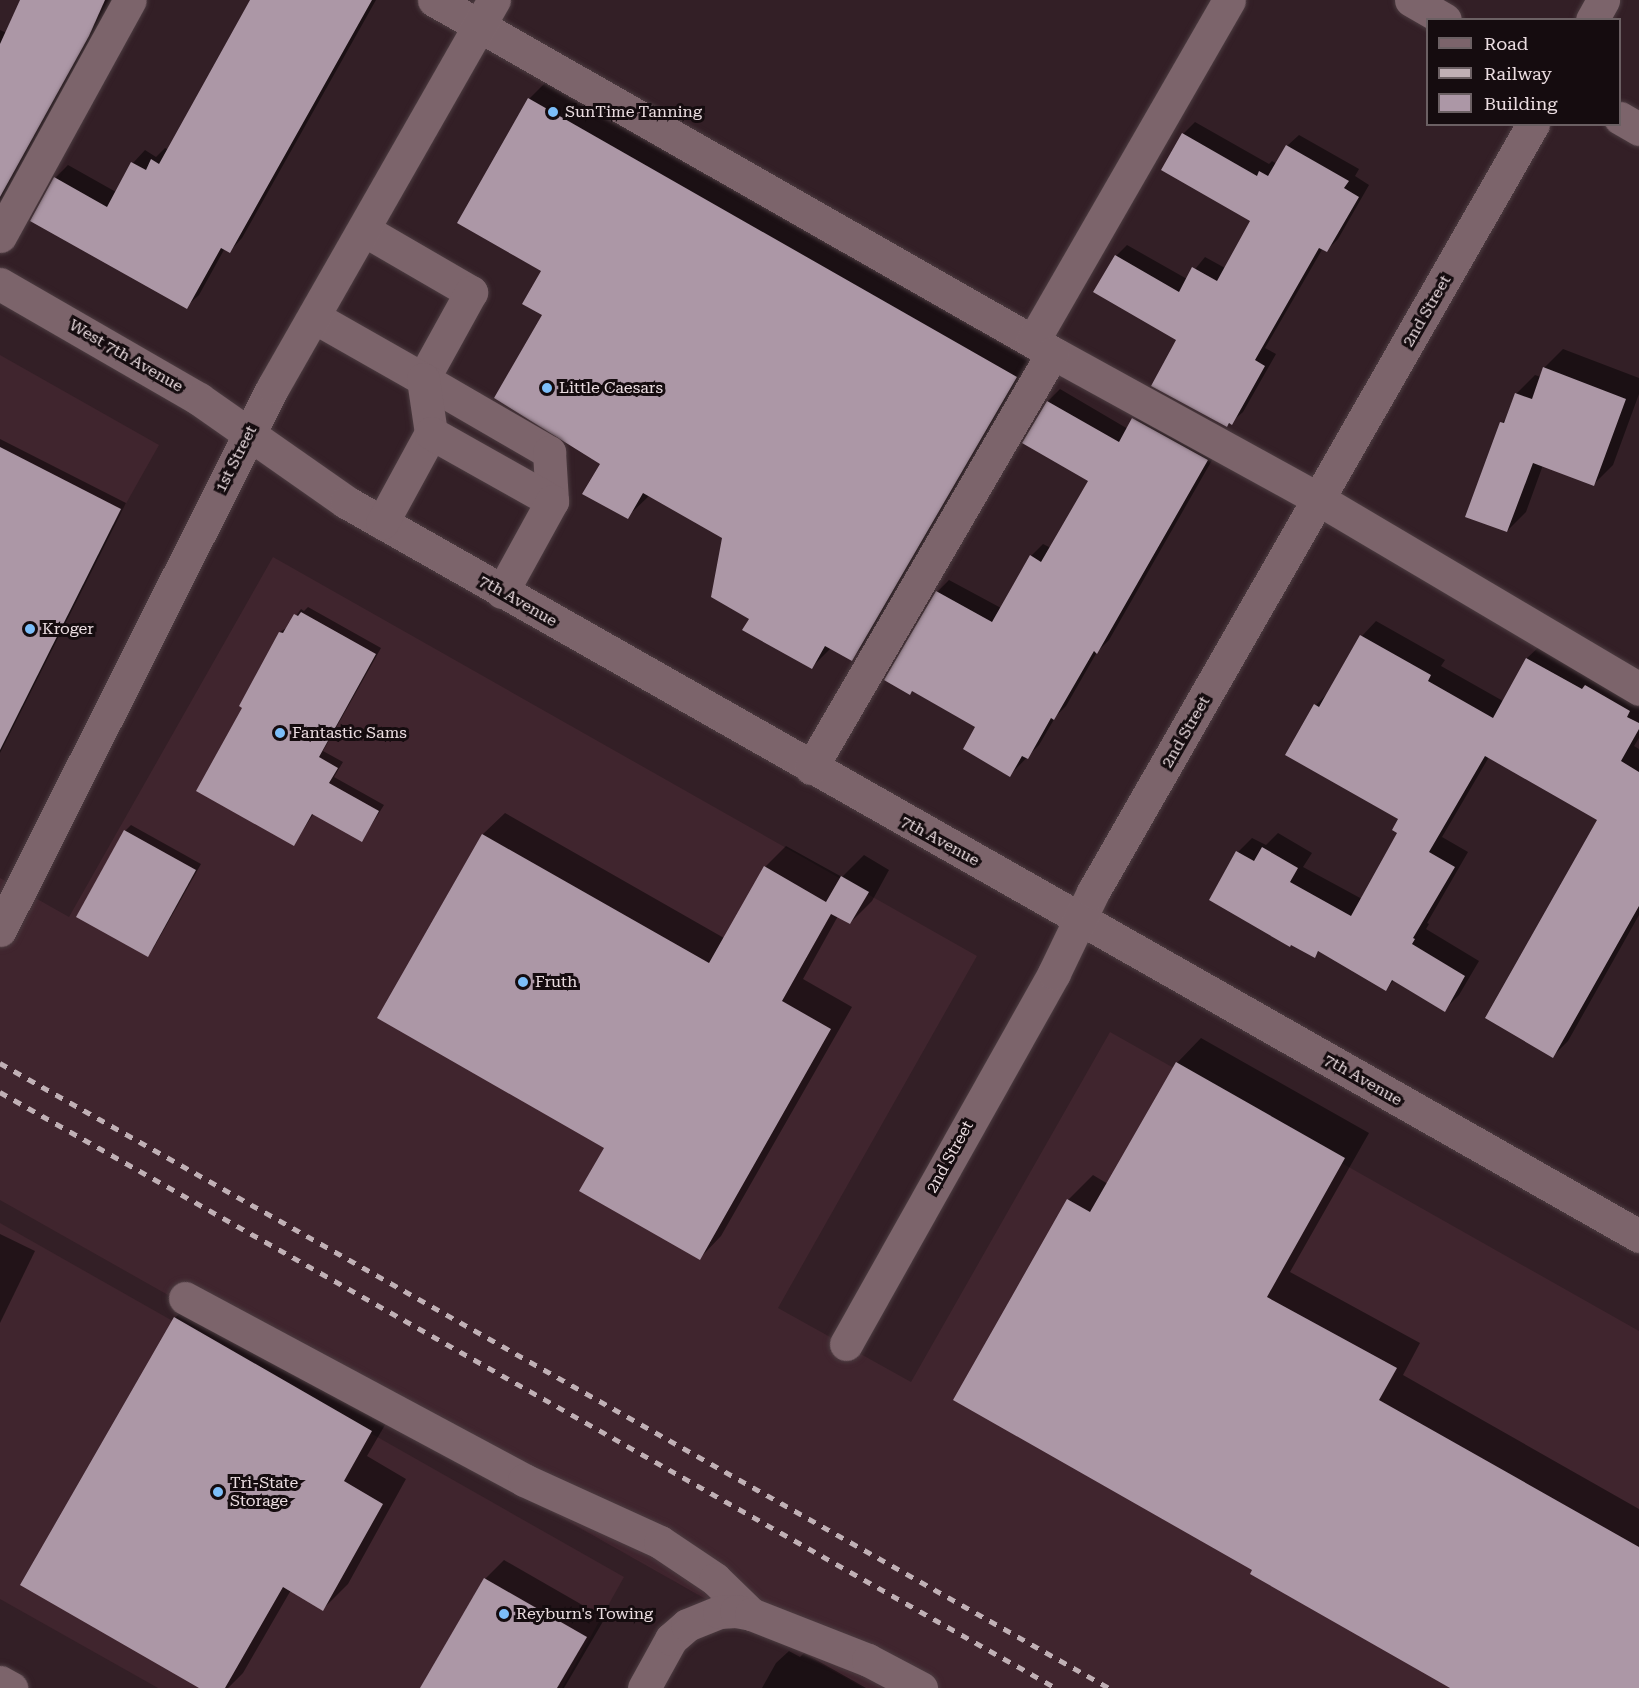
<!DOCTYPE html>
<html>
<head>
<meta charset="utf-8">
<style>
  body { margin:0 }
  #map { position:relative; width:1639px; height:1688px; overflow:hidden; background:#331f26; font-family:"Roboto Serif",serif }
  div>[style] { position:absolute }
  .built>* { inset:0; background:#40252e }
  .shadow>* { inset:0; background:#0007 }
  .building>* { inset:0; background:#ac97a6 }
  .roads { filter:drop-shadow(0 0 2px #4c3c41) drop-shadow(0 0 2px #4c3c41) }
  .minor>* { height:33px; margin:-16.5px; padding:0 16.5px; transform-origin:16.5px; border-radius:16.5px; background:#7c646b }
  .rail>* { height:4.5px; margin-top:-2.25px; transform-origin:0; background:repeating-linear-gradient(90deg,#c0b0b5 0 8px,transparent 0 16px) }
  .dots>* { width:16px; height:16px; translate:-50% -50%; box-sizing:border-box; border:3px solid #150c0f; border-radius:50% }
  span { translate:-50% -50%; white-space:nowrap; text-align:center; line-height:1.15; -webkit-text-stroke:6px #150c0f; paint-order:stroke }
  .poi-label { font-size:16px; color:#ebdde1 }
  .left { translate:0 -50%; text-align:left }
  .street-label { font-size:16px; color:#ebdde1 }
  .legend { position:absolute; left:1426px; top:18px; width:195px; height:108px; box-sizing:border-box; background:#150c0f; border:2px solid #6b6063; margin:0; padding:8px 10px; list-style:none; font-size:18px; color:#ebdde1 }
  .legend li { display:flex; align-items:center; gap:12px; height:30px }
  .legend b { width:30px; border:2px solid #6b6063 }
</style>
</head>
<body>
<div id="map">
  <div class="built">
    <i style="clip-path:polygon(0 355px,159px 445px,0 727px)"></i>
    <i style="clip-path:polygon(273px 557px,977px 956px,778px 1308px,911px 1382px,1110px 1032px,1639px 1331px,1639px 1688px,863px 1688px,0 1200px,0 878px,69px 917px)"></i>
    <i style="clip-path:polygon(0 1223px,624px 1577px,562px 1688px,158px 1688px,0 1599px)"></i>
  </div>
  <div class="shadow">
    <i style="clip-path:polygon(22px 0,115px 0,10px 191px,0 201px,0 30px,7px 33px)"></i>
    <i style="clip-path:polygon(252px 0,376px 0,242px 238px,230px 251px,225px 248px,199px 295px,186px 307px,32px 220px,55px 178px,68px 165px,116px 192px,133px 163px,145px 150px,156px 157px,165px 148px,169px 150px)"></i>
    <i style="clip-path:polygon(553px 75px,1040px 353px,875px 635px,851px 659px,831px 648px,812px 667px,751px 618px,724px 537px,650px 495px,627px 517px,602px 463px,544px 314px,543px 271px,529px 99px)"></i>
    <i style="clip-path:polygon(1195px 122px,1269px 164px,1272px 161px,1277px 164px,1287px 146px,1299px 135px,1359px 169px,1355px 176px,1369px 185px,1338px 239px,1327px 250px,1323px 248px,1265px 348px,1276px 354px,1243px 412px,1227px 426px,1178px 339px,1116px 256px,1127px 245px,1187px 279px,1205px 257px,1225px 268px,1252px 220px,1163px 169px,1183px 134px)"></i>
    <i style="clip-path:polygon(1563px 349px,1639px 378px,1639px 394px,1613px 465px,1594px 484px,1543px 465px,1526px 512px,1507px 531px,1502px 423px,1508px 417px,1516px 394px,1535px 375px,1541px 377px,1544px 368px)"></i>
    <i style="clip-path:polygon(1060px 389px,1128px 429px,1146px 407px,1219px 448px,1109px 640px,1097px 652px,1066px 706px,1056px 716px,1039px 745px,1010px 775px,977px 727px,913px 690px,910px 693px,886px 680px,937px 592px,949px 580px,1001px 608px,1031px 556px,1043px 544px,1051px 548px,1090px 480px,1024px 443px,1048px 401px)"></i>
    <i style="clip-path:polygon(0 439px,126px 503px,0 753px)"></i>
    <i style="clip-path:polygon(308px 607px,381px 648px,323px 751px,343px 762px,334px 777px,384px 805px,362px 840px,314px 813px,294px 844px,244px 708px,280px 632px,288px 627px,301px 609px,304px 611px)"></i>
    <i style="clip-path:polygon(1376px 621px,1445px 660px,1441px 666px,1503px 701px,1527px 658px,1542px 644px,1639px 693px,1639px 738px,1634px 746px,1639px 749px,1639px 915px,1568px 1041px,1553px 1056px,1599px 819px,1489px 757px,1442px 837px,1468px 852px,1427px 923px,1429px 924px,1426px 929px,1479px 961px,1459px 995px,1444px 1010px,1394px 980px,1386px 989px,1319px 951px,1314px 956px,1238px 852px,1252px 838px,1266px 845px,1278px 833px,1312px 853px,1303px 867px,1362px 899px,1399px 833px,1400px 818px,1287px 754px,1316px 705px,1331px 690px,1362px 636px)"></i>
    <i style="clip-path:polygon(505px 813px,724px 938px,765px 867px,786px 846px,842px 877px,864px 855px,889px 870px,872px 901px,850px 923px,838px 916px,803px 979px,852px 1007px,721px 1236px,700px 1258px,606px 1147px,379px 1017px,483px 834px)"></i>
    <i style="clip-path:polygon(131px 825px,201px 864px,153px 949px,147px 955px,125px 831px)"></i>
    <i style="clip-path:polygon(1201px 1038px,1369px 1133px,1290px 1272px,1420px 1343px,1403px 1375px,1639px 1509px,1639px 1688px,1453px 1688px,1254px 1570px,1068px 1200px,1093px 1175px,1108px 1184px,1177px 1063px)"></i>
    <i style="clip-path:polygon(0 1234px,35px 1251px,0 1323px)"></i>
    <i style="clip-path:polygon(199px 1293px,396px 1406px,367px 1456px,406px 1479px,348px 1584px,323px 1609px,291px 1590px,243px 1673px,228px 1688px,202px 1688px,175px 1318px)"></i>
    <i style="clip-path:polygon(504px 1560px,605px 1618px,564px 1688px,422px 1688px,485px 1579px)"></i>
    <i style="clip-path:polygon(789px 1651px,800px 1657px,804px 1653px,866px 1688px,762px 1688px,776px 1663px)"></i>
  </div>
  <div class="building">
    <i style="clip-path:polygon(20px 0,105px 0,89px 36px,0 197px,0 44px)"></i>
    <i style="clip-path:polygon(250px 0,372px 0,230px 253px,221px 248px,187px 309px,30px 221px,54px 177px,107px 207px,131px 162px,146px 170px,151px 159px,159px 164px)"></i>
    <i style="clip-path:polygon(528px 98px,1017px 377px,852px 661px,825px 646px,812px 669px,742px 630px,749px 619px,711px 597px,722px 538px,643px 493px,628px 519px,582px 494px,600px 464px,494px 398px,542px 315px,522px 304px,541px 271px,457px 223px)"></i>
    <i style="clip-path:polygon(1182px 133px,1257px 176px,1259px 171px,1268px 176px,1286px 145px,1349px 181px,1344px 188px,1359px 197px,1327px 252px,1319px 248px,1255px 360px,1265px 366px,1232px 425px,1229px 423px,1227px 427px,1151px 386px,1176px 340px,1093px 292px,1115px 255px,1179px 292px,1192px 267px,1217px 281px,1250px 221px,1161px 170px)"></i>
    <i style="clip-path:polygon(1543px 367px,1626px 399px,1594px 486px,1533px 463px,1507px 532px,1465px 517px,1500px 422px,1504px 423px,1515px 393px,1532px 399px)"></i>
    <i style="clip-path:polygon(1047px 401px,1119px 442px,1132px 418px,1208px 460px,1097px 654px,1094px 651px,1054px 720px,1051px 718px,1028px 759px,1022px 756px,1010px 777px,963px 749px,975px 727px,912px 691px,910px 695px,884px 680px,936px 591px,992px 622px,1030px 555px,1041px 562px,1088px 481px,1022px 443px)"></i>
    <i style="clip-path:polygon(0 447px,121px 509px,0 750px)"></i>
    <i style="clip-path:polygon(301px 612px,376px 654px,319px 757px,338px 768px,329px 783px,379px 811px,362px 842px,312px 814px,294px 846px,196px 791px,242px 708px,239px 706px,279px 632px,283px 633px,294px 614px,298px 616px)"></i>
    <i style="clip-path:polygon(1360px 635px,1431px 675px,1428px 681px,1493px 718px,1526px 658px,1582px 689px,1585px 685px,1630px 711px,1627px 717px,1639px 723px,1639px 729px,1621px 761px,1639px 772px,1639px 906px,1553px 1058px,1485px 1018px,1597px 820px,1485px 756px,1429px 852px,1455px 867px,1413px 938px,1415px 939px,1412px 944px,1465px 976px,1445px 1012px,1392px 980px,1386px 991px,1318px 951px,1315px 958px,1291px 945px,1290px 947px,1209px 900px,1236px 851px,1254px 861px,1262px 847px,1298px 868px,1290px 882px,1351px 916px,1397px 833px,1392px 830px,1398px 819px,1285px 755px,1314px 704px,1319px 707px)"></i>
    <i style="clip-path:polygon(124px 830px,196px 870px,148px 957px,76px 917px)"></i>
    <i style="clip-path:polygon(482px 834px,709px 963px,764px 866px,826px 902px,841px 876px,869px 892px,850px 924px,831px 914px,782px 1001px,831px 1029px,700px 1260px,579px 1191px,604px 1148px,377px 1018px)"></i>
    <i style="clip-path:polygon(1176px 1062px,1345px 1158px,1267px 1297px,1397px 1368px,1379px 1400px,1639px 1547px,1639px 1688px,1450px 1688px,1250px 1574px,1252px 1570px,953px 1400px,1067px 1199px,1090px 1212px)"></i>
    <i style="clip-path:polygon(174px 1317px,372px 1431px,344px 1481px,383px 1504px,323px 1611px,283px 1587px,225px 1688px,199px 1688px,20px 1585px)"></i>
    <i style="clip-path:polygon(484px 1578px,587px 1637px,557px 1688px,420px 1688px)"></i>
  </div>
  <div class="roads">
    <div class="minor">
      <i style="left:434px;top:0;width:713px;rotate:29.7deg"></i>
      <i style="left:1053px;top:353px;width:305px;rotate:28.8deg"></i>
      <i style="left:1320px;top:500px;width:371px;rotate:30.6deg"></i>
      <i style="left:1411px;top:0;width:39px;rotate:30deg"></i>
      <i style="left:1592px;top:20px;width:23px;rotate:-61deg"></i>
      <i style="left:1620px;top:118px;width:22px;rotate:30deg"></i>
      <i style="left:364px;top:230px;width:124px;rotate:30.1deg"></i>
      <i style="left:471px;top:292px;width:99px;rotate:118.9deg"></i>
      <i style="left:423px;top:379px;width:146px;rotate:30.1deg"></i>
      <i style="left:549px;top:452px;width:49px;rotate:86.5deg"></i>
      <i style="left:0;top:236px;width:269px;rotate:-61.2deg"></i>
      <i style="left:0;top:284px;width:230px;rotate:30deg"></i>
      <i style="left:199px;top:399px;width:179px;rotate:35deg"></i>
      <i style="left:346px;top:502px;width:1487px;rotate:29.58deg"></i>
      <i style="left:314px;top:317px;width:125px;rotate:29.6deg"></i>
      <i style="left:423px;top:379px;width:55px;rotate:81.6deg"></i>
      <i style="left:431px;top:433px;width:102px;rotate:118.6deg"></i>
      <i style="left:1033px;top:341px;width:393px;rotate:-60.1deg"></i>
      <i style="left:431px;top:433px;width:139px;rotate:29.3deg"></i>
      <i style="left:552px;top:501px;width:104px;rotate:118.8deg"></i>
      <i style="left:811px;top:768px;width:480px;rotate:-59.8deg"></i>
      <i style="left:0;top:930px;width:608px;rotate:-63.31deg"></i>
      <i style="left:273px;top:387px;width:446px;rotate:-60.3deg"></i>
      <i style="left:185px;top:1298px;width:385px;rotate:28.2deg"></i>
      <i style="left:524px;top:1480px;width:149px;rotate:24.5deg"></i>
      <i style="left:660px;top:1542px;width:66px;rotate:33.9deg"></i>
      <i style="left:715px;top:1579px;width:50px;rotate:44.2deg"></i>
      <i style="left:846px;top:1344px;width:425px;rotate:-60.7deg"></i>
      <i style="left:1054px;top:973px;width:90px;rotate:-64.3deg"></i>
      <i style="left:1093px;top:892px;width:885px;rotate:-60.19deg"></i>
      <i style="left:0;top:1682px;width:13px;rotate:29deg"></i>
      <i style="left:644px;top:1688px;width:56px;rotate:-61.1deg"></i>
      <i style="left:671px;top:1639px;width:21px;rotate:-41deg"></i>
      <i style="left:687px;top:1625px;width:35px;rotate:-22deg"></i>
      <i style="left:719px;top:1612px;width:17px;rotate:-3deg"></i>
      <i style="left:736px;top:1611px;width:15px;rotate:11deg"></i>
      <i style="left:751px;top:1614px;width:126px;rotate:21.5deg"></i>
      <i style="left:868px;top:1660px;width:60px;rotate:27.8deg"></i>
    </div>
  </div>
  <div class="rail">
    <i style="left:0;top:1063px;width:1273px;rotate:29.4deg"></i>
    <i style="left:0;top:1092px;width:1213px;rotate:29.44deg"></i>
  </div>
  <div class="dots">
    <i style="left:553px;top:112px;background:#7cbef9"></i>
    <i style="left:547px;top:388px;background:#7cbef9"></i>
    <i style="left:30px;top:629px;background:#7cbef9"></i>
    <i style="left:280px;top:733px;background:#7cbef9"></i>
    <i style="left:523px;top:982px;background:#7cbef9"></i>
    <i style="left:218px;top:1492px;background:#7cbef9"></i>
    <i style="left:504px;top:1614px;background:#7cbef9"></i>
  </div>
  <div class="poi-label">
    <span class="left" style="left:565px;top:112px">SunTime Tanning</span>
    <span class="left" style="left:559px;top:388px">Little Caesars</span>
    <span class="left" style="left:42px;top:629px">Kroger</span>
    <span class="left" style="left:292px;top:733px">Fantastic Sams</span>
    <span class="left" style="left:535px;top:982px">Fruth</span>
    <span class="left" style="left:230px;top:1492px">Tri-State<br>Storage</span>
    <span class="left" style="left:516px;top:1614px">Reyburn's Towing</span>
  </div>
  <div class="street-label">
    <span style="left:1427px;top:311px;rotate:-60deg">2nd Street</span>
    <span style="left:126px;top:356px;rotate:30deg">West 7th Avenue</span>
    <span style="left:236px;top:459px;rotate:-63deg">1st Street</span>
    <span style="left:518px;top:601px;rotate:30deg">7th Avenue</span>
    <span style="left:1186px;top:732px;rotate:-60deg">2nd Street</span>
    <span style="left:940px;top:841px;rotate:29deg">7th Avenue</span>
    <span style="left:1363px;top:1080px;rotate:30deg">7th Avenue</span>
    <span style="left:950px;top:1157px;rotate:-61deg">2nd Street</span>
  </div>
  <ul class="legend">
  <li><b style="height:8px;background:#7c646b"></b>Road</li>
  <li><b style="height:8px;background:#c0b0b5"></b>Railway</li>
  <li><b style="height:16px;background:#ac97a6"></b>Building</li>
  </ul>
</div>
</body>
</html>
